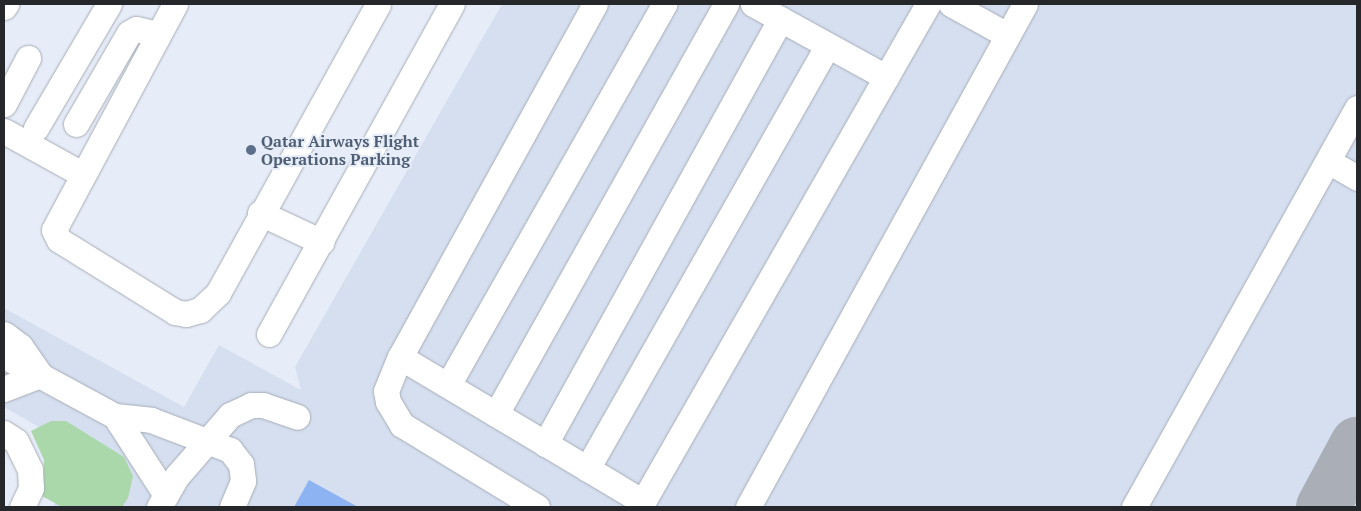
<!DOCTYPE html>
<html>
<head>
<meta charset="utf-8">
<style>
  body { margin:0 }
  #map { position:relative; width:1361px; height:511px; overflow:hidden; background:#e7edf8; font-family:"PT Serif",serif }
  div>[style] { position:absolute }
  .built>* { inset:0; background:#d5dff0 }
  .green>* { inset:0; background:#aad8aa }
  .taxiway>* { height:54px; margin:-27px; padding:0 27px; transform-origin:27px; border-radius:27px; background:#aaaeb7 }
  .building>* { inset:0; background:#8eb3f2 }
  .roads { filter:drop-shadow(0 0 1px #a6acb6) drop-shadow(0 0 1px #a6acb6) }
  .minor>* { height:25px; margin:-12.5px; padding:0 12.5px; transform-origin:12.5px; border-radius:12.5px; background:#fff }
  .dots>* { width:14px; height:14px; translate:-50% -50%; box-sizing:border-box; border:2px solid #e7edf8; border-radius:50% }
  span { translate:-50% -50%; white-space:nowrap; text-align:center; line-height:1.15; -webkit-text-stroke:4px #e7edf8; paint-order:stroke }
  .service-label { font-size:16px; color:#4e5e75; font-weight:700 }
  .left { translate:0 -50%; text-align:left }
  .frame { position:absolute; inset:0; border:5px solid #25272b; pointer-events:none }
</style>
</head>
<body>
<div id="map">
  <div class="built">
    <i style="clip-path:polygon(502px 4px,1357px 4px,1357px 507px,53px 507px,81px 451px,4px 407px,4px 308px,184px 407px,219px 345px,301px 390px,295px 367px)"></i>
  </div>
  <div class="green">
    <i style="clip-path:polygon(51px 421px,66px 421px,124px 457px,133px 476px,128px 498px,122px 507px,62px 507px,42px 496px,44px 460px,31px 431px)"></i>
  </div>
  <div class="taxiway">
    <i style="left:1323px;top:507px;width:72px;rotate:-61.6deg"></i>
  </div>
  <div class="building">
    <i style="clip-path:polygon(309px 480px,358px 507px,294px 507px)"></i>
  </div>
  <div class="roads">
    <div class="minor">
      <i style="left:175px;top:4px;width:256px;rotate:118.2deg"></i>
      <i style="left:54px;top:230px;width:11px;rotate:63deg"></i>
      <i style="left:59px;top:240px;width:137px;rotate:31.8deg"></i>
      <i style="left:175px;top:312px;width:11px;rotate:10deg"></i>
      <i style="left:186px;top:314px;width:15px;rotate:-16deg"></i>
      <i style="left:200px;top:310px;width:25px;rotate:-43deg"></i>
      <i style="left:218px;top:293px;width:330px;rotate:-61deg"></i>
      <i style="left:753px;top:4px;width:152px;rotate:28.8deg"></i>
      <i style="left:951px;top:4px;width:64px;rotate:29deg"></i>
      <i style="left:4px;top:7px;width:4px;rotate:-56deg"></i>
      <i style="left:4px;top:104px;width:52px;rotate:-62.4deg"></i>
      <i style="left:76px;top:124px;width:105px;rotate:-59.8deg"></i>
      <i style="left:129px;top:33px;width:8px;rotate:-30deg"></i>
      <i style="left:136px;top:29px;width:23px;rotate:13deg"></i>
      <i style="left:36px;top:128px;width:144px;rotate:-59.5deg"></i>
      <i style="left:4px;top:131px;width:89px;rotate:28.9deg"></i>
      <i style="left:1328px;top:161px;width:34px;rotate:30deg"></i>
      <i style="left:260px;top:213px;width:68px;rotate:25.1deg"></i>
      <i style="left:4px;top:334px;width:20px;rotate:37deg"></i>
      <i style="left:20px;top:346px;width:35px;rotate:55deg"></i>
      <i style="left:40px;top:375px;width:39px;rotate:159deg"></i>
      <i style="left:269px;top:334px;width:377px;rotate:-61deg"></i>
      <i style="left:4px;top:356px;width:126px;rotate:28.4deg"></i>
      <i style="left:115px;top:416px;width:36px;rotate:6deg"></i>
      <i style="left:151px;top:420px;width:85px;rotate:20.8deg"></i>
      <i style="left:230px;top:450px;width:18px;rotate:52deg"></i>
      <i style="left:241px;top:464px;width:17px;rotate:83deg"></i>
      <i style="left:243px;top:481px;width:28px;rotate:113deg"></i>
      <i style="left:400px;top:357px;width:283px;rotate:30.8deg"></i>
      <i style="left:448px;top:385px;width:438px;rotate:-60.4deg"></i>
      <i style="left:496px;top:414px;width:470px;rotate:-60.7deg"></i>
      <i style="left:115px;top:416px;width:94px;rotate:57.2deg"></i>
      <i style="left:4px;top:433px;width:14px;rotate:34deg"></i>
      <i style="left:16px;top:441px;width:32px;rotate:64deg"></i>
      <i style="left:30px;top:470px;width:18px;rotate:87deg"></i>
      <i style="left:31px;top:488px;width:21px;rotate:115deg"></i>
      <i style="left:545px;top:444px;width:486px;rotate:-61deg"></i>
      <i style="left:587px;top:469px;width:486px;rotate:-60.4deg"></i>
      <i style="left:159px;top:507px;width:36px;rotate:-60deg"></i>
      <i style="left:177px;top:476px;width:81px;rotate:-49deg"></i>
      <i style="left:230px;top:415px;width:23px;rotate:-25deg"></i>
      <i style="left:251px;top:405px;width:12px"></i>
      <i style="left:263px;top:405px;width:36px;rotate:19deg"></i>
      <i style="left:537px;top:507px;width:158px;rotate:-148.7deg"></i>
      <i style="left:402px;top:425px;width:27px;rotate:-121deg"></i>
      <i style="left:388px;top:402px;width:11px;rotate:-100deg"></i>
      <i style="left:386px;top:391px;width:37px;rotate:-68deg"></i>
      <i style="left:400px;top:357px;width:403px;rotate:-61.1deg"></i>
      <i style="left:640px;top:507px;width:580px;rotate:-60.21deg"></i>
      <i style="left:748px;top:507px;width:574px;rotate:-61.16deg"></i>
      <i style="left:1134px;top:507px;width:457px;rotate:-60.8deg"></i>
    </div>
  </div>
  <div class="dots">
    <i style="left:251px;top:150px;background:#5c6f8a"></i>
  </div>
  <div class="service-label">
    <span class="left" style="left:261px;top:150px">Qatar Airways Flight<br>Operations Parking</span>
  </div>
  <div class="frame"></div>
</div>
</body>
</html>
